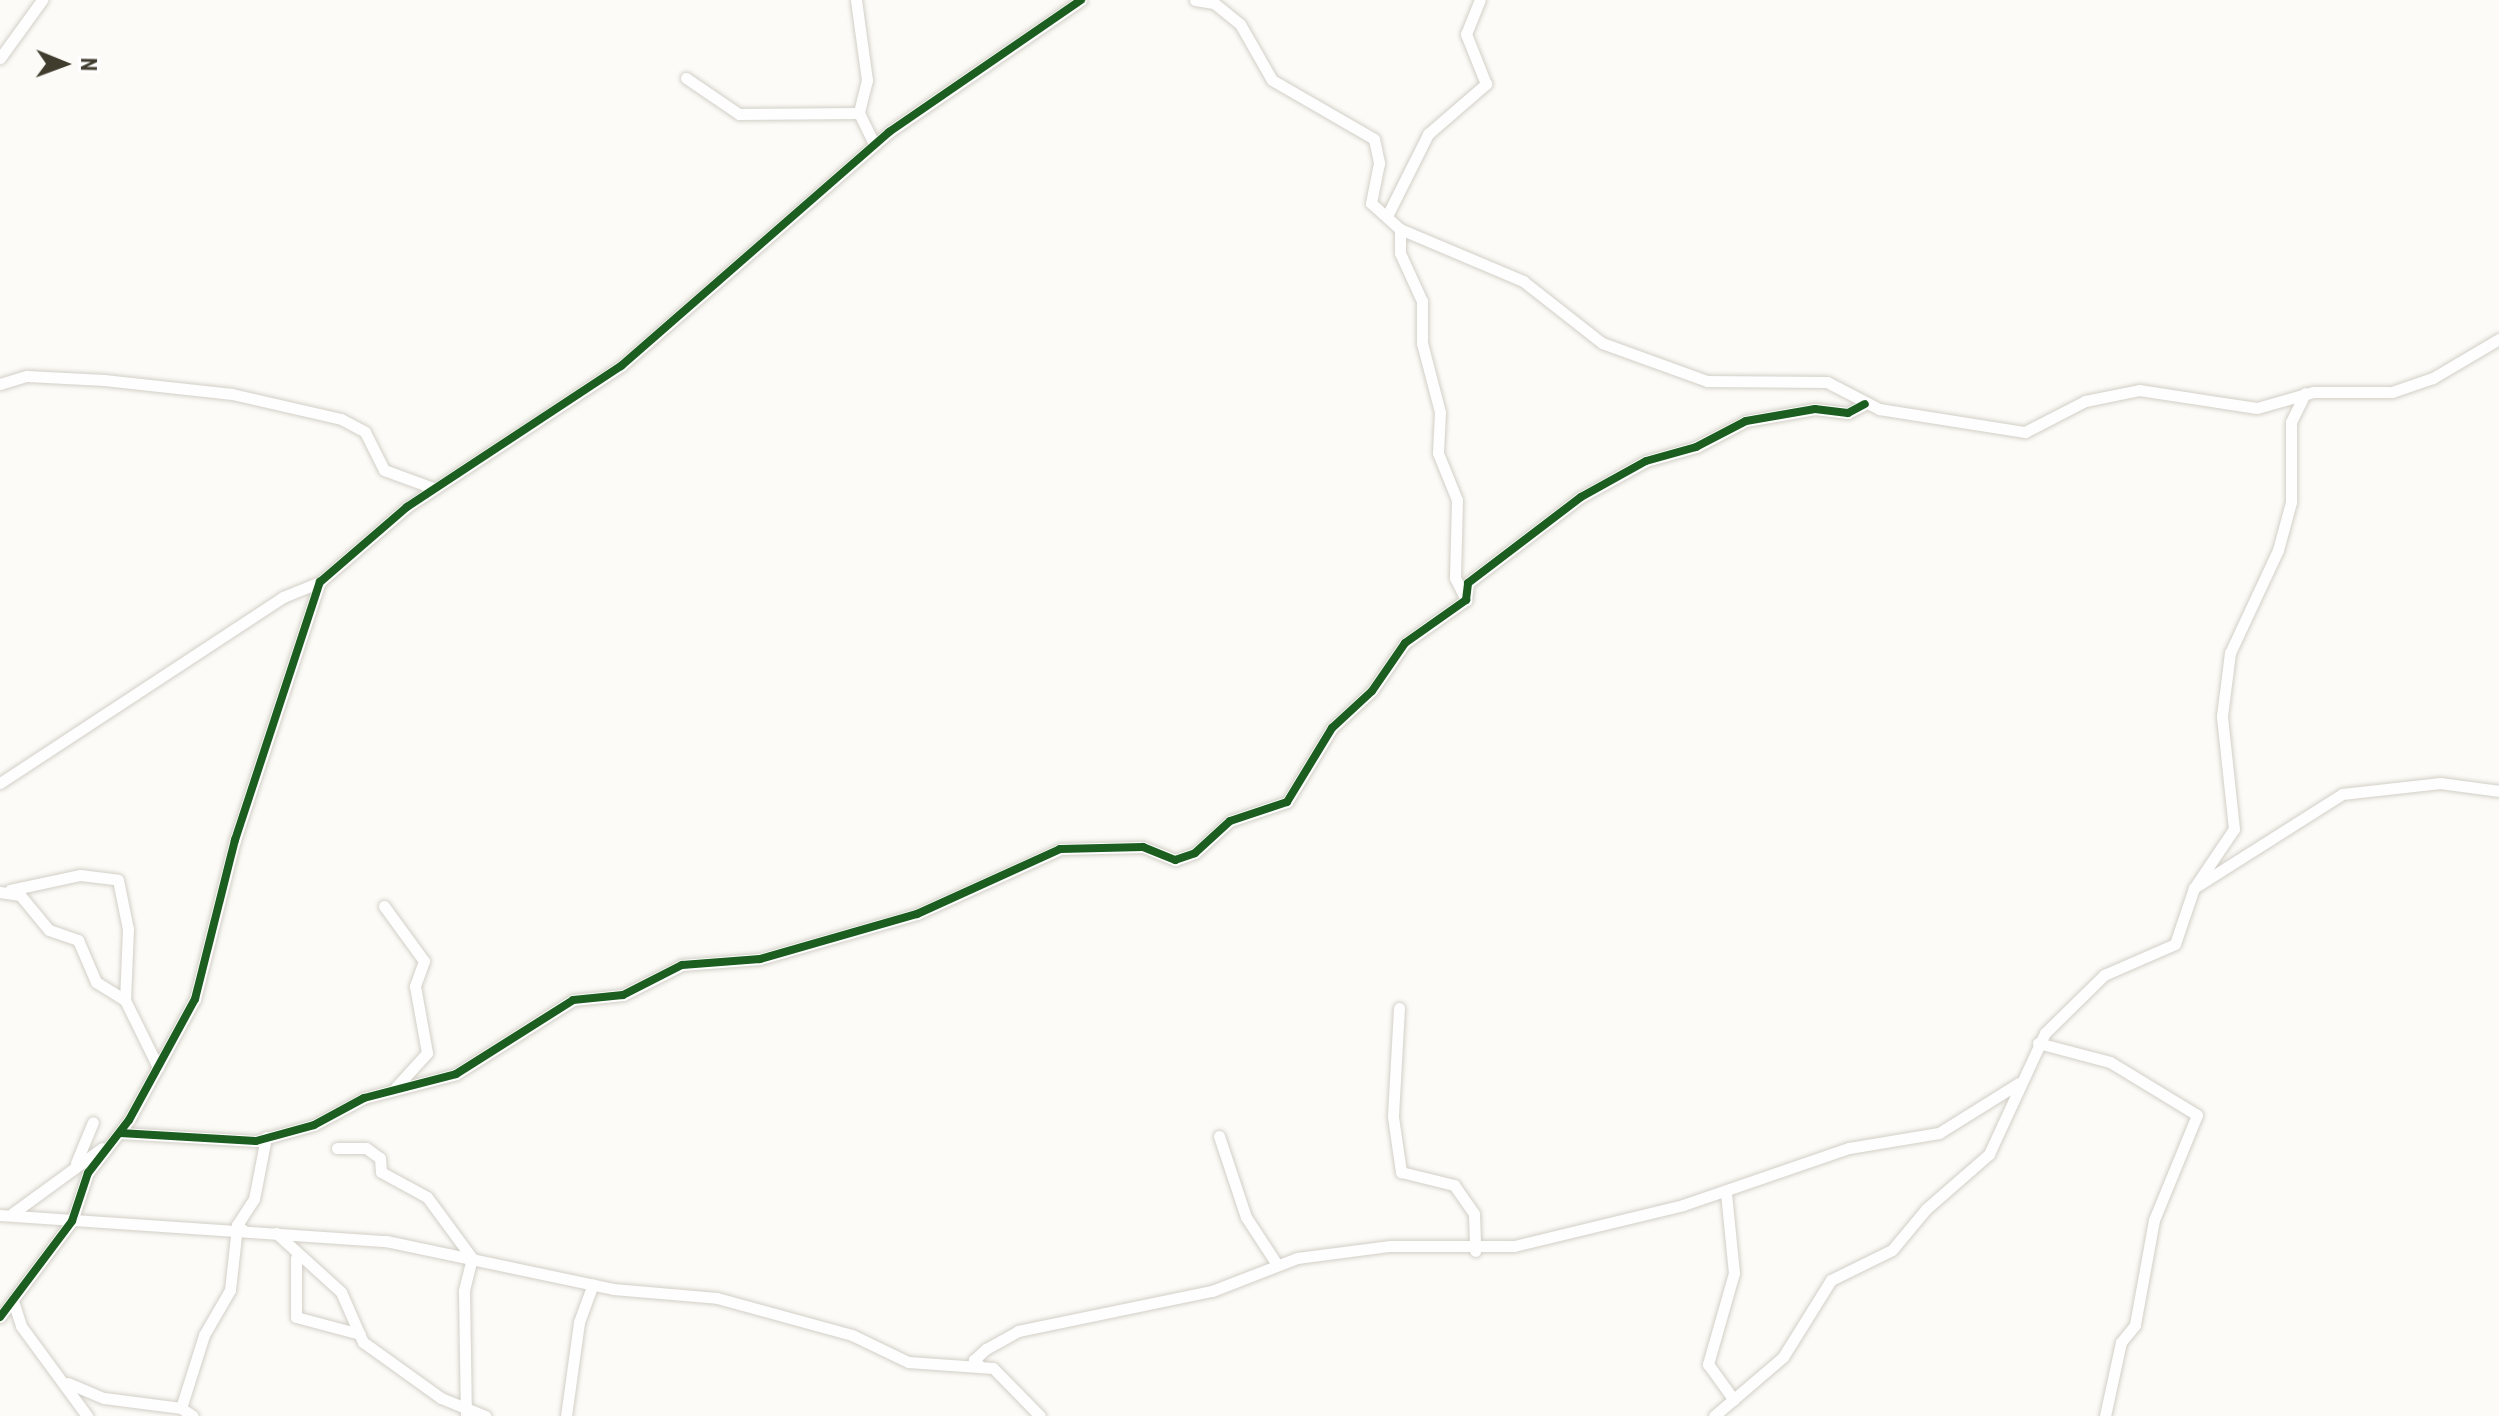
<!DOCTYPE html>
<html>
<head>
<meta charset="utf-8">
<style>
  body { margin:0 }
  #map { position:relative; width:2499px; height:1416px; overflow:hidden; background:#fcfbf7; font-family:"Roboto Condensed",sans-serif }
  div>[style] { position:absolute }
  .roads { filter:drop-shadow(0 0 2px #d2cfc7) drop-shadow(0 0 2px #d2cfc7) }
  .street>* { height:11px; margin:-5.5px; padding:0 5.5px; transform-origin:5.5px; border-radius:5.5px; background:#fffefe }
  .cycleway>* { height:8px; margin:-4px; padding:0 4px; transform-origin:4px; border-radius:4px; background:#1b5e20 }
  span { translate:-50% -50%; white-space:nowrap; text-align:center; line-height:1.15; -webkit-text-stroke:6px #fff; paint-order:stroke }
  .north { position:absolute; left:24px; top:24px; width:80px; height:80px; -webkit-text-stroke:6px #fff; paint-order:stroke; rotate:91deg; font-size:22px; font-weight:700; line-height:32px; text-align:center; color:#403c2e }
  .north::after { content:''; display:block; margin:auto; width:28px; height:36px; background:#403c2e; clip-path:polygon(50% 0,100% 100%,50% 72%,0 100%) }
</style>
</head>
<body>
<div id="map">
  <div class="roads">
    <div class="street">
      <i style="left:856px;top:0;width:81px;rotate:82.2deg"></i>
      <i style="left:867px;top:80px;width:34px;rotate:104deg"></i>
      <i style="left:859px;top:113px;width:34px;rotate:64deg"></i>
      <i style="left:1195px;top:0;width:19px;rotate:9deg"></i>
      <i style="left:1214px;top:3px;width:33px;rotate:39deg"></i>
      <i style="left:1240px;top:24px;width:64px;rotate:60.3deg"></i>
      <i style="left:1272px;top:80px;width:118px;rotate:30deg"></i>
      <i style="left:1374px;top:139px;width:25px;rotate:78deg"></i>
      <i style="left:1379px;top:163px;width:41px;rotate:101.3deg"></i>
      <i style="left:1371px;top:203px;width:39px;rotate:42deg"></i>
      <i style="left:1400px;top:229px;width:134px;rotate:22.9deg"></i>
      <i style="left:1523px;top:281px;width:100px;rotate:38.1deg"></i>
      <i style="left:1602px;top:343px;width:112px;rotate:19.9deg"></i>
      <i style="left:1707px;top:381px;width:120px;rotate:0.5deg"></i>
      <i style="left:1827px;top:382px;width:59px;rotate:27.4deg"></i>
      <i style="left:1879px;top:409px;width:148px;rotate:9deg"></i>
      <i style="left:2025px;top:432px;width:68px;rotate:-27.3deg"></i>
      <i style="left:2085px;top:401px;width:55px;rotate:-11.5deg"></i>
      <i style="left:2139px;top:390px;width:119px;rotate:8.7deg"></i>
      <i style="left:2257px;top:408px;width:58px;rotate:-15.9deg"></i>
      <i style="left:2313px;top:392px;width:79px"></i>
      <i style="left:2392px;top:392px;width:43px;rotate:-18.9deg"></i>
      <i style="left:2433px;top:378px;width:77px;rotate:-30.6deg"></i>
      <i style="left:0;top:58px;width:72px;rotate:-54.1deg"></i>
      <i style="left:686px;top:78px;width:64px;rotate:34.2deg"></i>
      <i style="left:739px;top:114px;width:120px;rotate:-0.5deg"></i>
      <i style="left:1387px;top:216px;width:92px;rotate:-63.4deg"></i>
      <i style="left:1428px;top:134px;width:77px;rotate:-40.8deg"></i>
      <i style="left:1486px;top:84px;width:54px;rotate:-111.8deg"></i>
      <i style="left:1466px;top:34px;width:37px;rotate:-68deg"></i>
      <i style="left:1400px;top:229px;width:24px;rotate:90deg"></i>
      <i style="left:1400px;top:253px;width:53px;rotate:65.4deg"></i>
      <i style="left:1422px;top:301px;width:42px;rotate:90deg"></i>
      <i style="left:1422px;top:343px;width:71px;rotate:75.4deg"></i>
      <i style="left:1440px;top:412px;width:41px;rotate:92.8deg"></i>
      <i style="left:1438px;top:453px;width:51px;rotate:68deg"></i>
      <i style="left:1457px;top:500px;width:78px;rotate:91.5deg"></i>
      <i style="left:1455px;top:578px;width:25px;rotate:63deg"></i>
      <i style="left:0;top:384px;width:28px;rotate:-17deg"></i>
      <i style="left:27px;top:376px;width:77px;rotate:3deg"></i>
      <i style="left:104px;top:380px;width:129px;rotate:6.2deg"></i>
      <i style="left:232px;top:394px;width:112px;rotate:12.9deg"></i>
      <i style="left:341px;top:419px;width:27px;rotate:28deg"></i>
      <i style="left:365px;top:432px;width:42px;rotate:63.4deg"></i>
      <i style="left:384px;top:470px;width:52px;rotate:20.2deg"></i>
      <i style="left:0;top:783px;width:339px;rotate:-33.3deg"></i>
      <i style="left:283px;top:597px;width:40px;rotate:-22deg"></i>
      <i style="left:2194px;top:888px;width:71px;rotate:-55.9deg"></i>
      <i style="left:2234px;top:829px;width:114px;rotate:-96.1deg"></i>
      <i style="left:2222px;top:716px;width:64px;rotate:-82.8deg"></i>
      <i style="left:2230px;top:653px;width:114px;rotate:-65deg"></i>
      <i style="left:2278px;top:550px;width:50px;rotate:-74.8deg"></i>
      <i style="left:2291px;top:502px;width:80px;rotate:-90deg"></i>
      <i style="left:2291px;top:422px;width:32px;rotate:-64deg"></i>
      <i style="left:10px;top:890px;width:72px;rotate:-12.1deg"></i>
      <i style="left:80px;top:875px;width:38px;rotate:7deg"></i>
      <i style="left:118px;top:880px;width:50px;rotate:78.5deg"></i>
      <i style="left:128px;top:929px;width:71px;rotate:92.4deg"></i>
      <i style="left:0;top:892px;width:20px;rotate:9deg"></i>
      <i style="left:20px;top:895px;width:45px;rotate:50.4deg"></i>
      <i style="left:49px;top:930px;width:31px;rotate:19deg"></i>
      <i style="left:78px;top:940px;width:46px;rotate:66.8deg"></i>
      <i style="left:96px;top:982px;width:34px;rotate:32deg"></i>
      <i style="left:125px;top:1000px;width:75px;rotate:63.8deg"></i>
      <i style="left:384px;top:906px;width:68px;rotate:54deg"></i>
      <i style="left:424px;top:961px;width:27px;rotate:110deg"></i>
      <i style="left:415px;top:986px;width:68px;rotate:79.8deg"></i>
      <i style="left:427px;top:1053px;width:46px;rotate:132.4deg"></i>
      <i style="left:1399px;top:1008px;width:109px;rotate:93.2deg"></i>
      <i style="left:1393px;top:1117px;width:56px;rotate:81.7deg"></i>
      <i style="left:1401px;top:1172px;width:55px;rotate:13.8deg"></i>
      <i style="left:1454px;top:1185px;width:35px;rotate:55deg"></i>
      <i style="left:1474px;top:1214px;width:37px;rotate:88deg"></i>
      <i style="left:2038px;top:1043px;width:74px;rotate:14.8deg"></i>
      <i style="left:2110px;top:1062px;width:102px;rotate:31.3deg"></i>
      <i style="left:2197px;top:1115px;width:113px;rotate:112.3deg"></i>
      <i style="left:2154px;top:1220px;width:107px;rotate:100.3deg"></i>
      <i style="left:2135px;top:1325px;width:22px;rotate:129deg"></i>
      <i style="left:2121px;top:1342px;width:76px;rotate:102.2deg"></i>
      <i style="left:120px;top:1133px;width:136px;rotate:3.4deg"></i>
      <i style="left:256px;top:1141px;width:60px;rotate:-15.4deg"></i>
      <i style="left:314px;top:1125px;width:57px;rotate:-28.4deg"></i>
      <i style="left:364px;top:1098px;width:95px;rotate:-14.6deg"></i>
      <i style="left:456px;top:1074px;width:138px;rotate:-32.3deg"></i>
      <i style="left:573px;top:1000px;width:50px;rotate:-5.7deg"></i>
      <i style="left:623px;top:995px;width:66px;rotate:-27deg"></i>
      <i style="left:682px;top:965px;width:78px;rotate:-4.4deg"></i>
      <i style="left:760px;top:959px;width:163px;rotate:-16deg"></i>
      <i style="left:917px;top:914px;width:157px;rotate:-24.4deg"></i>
      <i style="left:1060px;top:849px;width:83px;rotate:-1.4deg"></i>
      <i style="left:1143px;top:847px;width:35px;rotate:22deg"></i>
      <i style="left:1175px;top:860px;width:21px;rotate:-19deg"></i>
      <i style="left:1195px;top:853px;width:47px;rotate:-42.4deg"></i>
      <i style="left:1230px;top:821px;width:60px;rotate:-18.4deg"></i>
      <i style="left:1287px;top:802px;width:87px;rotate:-58.7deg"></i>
      <i style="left:1332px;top:728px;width:54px;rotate:-42.8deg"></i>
      <i style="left:1372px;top:691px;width:58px;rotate:-55.5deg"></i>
      <i style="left:1405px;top:643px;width:75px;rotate:-35.2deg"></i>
      <i style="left:1466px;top:600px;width:17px;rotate:-83deg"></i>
      <i style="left:1468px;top:583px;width:142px;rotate:-37.3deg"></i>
      <i style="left:1581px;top:497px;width:74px;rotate:-29deg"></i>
      <i style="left:1646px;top:461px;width:52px;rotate:-15.6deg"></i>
      <i style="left:1696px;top:447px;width:56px;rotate:-27.5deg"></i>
      <i style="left:1746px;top:421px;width:70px;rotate:-9.9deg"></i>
      <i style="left:1815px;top:409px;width:33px;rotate:7deg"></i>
      <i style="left:1848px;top:413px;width:19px;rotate:-28deg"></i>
      <i style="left:1219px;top:1136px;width:85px;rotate:71.6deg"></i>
      <i style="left:1246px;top:1217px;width:55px;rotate:56.9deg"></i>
      <i style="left:337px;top:1148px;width:29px"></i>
      <i style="left:366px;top:1148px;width:17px;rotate:36deg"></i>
      <i style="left:380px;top:1158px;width:14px;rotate:86deg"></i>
      <i style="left:381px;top:1172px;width:52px;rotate:28.5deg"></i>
      <i style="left:427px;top:1197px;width:76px;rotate:53.6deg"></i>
      <i style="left:472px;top:1258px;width:34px;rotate:104deg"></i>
      <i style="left:464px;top:1291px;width:125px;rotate:89.1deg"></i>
      <i style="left:76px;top:1163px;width:44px;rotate:-67.5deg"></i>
      <i style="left:1726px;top:1193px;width:80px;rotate:84.3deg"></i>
      <i style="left:1734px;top:1273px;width:95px;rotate:105.9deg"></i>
      <i style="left:1708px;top:1364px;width:44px;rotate:54.2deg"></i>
      <i style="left:13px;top:1213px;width:110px;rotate:-36.1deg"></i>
      <i style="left:0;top:1215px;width:387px;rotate:3.9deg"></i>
      <i style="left:386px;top:1241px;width:232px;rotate:11.9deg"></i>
      <i style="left:613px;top:1289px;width:104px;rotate:4.9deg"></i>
      <i style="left:717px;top:1298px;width:140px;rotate:15.3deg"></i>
      <i style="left:852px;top:1335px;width:62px;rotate:25.7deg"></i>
      <i style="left:908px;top:1362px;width:85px;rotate:4deg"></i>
      <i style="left:993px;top:1368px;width:67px;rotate:45.6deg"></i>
      <i style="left:243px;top:1230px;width:8px;rotate:-140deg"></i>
      <i style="left:237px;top:1225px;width:31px;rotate:-57deg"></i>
      <i style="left:254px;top:1199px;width:63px;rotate:-79deg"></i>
      <i style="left:276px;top:1233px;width:88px;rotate:42.2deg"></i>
      <i style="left:341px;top:1292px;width:55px;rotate:66.3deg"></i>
      <i style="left:363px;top:1342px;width:96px;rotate:35.7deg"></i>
      <i style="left:441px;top:1398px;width:48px;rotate:22.2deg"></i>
      <i style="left:296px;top:1258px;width:59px;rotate:90deg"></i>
      <i style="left:296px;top:1317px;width:66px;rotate:14.9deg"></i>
      <i style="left:14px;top:1304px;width:23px;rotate:72deg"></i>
      <i style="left:21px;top:1326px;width:112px;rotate:53.7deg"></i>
      <i style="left:0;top:1317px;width:120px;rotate:-53.1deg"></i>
      <i style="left:72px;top:1221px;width:51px;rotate:-71.6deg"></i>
      <i style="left:88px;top:1173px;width:67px;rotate:-52.3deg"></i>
      <i style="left:129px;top:1120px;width:138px;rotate:-61.4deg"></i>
      <i style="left:195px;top:999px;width:164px;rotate:-75.9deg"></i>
      <i style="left:235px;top:840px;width:272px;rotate:-71.8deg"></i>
      <i style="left:320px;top:582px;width:115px;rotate:-40.8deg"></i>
      <i style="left:407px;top:507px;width:256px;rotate:-33.4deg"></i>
      <i style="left:621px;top:366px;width:356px;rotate:-41.1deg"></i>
      <i style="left:889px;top:132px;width:233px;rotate:-34.5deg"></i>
      <i style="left:978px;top:1364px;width:6px;rotate:-135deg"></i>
      <i style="left:974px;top:1360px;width:16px;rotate:-43deg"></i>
      <i style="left:986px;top:1349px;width:37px;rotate:-29deg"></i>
      <i style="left:1018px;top:1331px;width:198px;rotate:-11.7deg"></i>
      <i style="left:1212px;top:1291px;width:91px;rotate:-21.2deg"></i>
      <i style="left:1297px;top:1258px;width:94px;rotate:-7.4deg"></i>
      <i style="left:1390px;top:1246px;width:124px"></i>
      <i style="left:1514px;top:1246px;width:174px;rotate:-13.6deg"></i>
      <i style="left:1683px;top:1205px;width:176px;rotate:-19deg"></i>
      <i style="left:1849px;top:1148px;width:91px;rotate:-9.5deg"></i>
      <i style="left:1939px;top:1133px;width:94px;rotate:-32deg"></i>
      <i style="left:68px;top:1383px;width:39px;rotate:23deg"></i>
      <i style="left:104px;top:1398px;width:78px;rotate:7.4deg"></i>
      <i style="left:181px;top:1408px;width:14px;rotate:34deg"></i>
      <i style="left:181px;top:1408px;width:77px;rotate:-72.5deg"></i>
      <i style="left:204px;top:1335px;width:52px;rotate:-60deg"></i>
      <i style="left:230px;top:1290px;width:63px;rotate:-83.7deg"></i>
      <i style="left:566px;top:1416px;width:95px;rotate:-82.1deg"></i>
      <i style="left:579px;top:1322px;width:40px;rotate:-69.8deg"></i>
      <i style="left:1714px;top:1416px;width:91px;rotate:-40.5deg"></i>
      <i style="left:1783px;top:1357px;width:91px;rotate:-58.1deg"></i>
      <i style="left:1831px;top:1280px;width:68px;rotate:-26.2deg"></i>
      <i style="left:1892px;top:1250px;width:53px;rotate:-50.3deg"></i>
      <i style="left:1926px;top:1209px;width:84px;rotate:-41.1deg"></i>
      <i style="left:1989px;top:1154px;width:133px;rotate:-65.2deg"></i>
      <i style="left:2045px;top:1033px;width:83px;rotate:-44.5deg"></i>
      <i style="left:2104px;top:975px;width:77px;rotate:-23.6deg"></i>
      <i style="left:2175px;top:944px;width:59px;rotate:-71.3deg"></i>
      <i style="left:2194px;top:888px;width:175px;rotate:-32.4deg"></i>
      <i style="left:2342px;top:794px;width:99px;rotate:-6.4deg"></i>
      <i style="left:2440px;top:783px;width:60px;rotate:7.7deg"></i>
    </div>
  </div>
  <div class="cycleway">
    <i style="left:120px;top:1133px;width:136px;rotate:3.4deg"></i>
    <i style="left:256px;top:1141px;width:60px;rotate:-15.4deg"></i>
    <i style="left:314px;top:1125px;width:57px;rotate:-28.4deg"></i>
    <i style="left:364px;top:1098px;width:95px;rotate:-14.6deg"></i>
    <i style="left:456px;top:1074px;width:138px;rotate:-32.3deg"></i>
    <i style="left:573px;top:1000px;width:50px;rotate:-5.7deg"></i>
    <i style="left:623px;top:995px;width:66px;rotate:-27deg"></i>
    <i style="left:682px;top:965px;width:78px;rotate:-4.4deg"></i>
    <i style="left:760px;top:959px;width:163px;rotate:-16deg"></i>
    <i style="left:917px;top:914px;width:157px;rotate:-24.4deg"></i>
    <i style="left:1060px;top:849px;width:83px;rotate:-1.4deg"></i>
    <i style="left:1143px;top:847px;width:35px;rotate:22deg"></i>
    <i style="left:1175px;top:860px;width:21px;rotate:-19deg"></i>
    <i style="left:1195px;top:853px;width:47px;rotate:-42.4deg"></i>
    <i style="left:1230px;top:821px;width:60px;rotate:-18.4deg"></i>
    <i style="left:1287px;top:802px;width:87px;rotate:-58.7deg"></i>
    <i style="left:1332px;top:728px;width:54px;rotate:-42.8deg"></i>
    <i style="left:1372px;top:691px;width:58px;rotate:-55.5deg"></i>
    <i style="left:1405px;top:643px;width:75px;rotate:-35.2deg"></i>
    <i style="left:1466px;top:600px;width:17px;rotate:-83deg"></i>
    <i style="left:1468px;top:583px;width:142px;rotate:-37.3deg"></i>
    <i style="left:1581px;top:497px;width:74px;rotate:-29deg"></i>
    <i style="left:1646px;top:461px;width:52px;rotate:-15.6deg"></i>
    <i style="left:1696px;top:447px;width:56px;rotate:-27.5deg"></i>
    <i style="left:1746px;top:421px;width:70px;rotate:-9.9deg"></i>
    <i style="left:1815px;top:409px;width:33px;rotate:7deg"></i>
    <i style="left:1848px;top:413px;width:19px;rotate:-28deg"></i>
    <i style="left:0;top:1317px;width:120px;rotate:-53.1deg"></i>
    <i style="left:72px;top:1221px;width:51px;rotate:-71.6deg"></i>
    <i style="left:88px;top:1173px;width:67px;rotate:-52.3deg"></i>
    <i style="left:129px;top:1120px;width:138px;rotate:-61.4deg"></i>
    <i style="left:195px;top:999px;width:164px;rotate:-75.9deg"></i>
    <i style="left:235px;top:840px;width:272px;rotate:-71.8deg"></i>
    <i style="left:320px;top:582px;width:115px;rotate:-40.8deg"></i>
    <i style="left:407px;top:507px;width:256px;rotate:-33.4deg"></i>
    <i style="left:621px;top:366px;width:356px;rotate:-41.1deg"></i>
    <i style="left:889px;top:132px;width:233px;rotate:-34.5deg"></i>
  </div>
  <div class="north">N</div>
</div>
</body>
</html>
